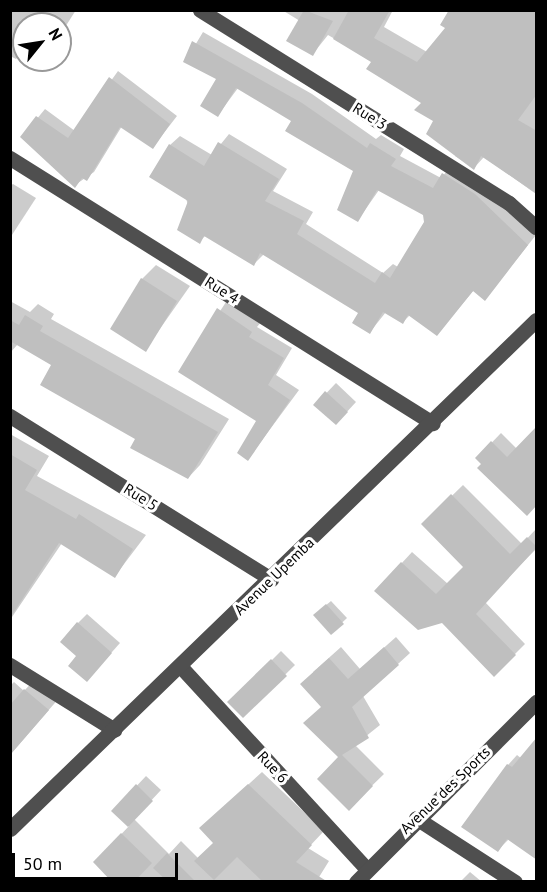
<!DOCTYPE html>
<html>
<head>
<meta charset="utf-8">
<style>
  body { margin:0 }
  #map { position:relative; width:547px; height:892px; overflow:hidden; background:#fff; font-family:"PT Sans",sans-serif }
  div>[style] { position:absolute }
  .shadow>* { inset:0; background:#0003 }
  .building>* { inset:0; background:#bfbfbf }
  .minor>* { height:15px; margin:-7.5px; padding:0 7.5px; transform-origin:7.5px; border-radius:7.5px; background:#4f4f4f }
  span { translate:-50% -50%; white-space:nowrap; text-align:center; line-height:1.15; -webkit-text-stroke:6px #fff; paint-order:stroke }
  .street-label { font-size:15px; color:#000 }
  .frame { position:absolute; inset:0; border:12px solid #000; pointer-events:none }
  .north { position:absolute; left:12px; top:12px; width:60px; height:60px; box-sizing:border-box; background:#fff; border:2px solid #999; border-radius:50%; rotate:60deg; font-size:16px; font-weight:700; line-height:24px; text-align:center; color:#000 }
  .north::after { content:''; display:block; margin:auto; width:21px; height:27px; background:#000; clip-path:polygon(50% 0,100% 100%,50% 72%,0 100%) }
  .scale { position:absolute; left:12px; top:853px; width:166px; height:27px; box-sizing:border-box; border:3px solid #000; border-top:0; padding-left:8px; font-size:18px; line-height:21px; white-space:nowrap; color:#000; -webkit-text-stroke:4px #fff; paint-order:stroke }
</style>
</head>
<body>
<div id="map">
  <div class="shadow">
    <i style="clip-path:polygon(10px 10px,76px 10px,62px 32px,68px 36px,60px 49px,60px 24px,24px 24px,24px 51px,16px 59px,10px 56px)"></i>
    <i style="clip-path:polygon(282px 10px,393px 10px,384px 27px,427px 52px,447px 28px,442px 25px,449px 10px,536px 10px,536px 194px,484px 157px,474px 168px,455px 156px,457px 152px,423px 103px,373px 61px,328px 35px,312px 55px,300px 21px)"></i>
    <i style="clip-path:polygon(203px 32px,312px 94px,376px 139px,381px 135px,404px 149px,400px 156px,441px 178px,453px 164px,485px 185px,536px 235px,485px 299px,474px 290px,437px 334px,411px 314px,403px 322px,386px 312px,370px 332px,360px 312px,264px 254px,254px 264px,206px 235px,199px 242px,170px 145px,180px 136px,212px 155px,229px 134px,287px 169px,273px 191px,313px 212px,306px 224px,383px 273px,393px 264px,398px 267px,425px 223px,424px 214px,379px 190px,358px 220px,355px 170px,293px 120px,238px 88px,218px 115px,219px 78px,185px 62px)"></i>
    <i style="clip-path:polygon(41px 60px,51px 60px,47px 64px)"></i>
    <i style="clip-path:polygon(118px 71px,177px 116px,153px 147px,122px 126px,94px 172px,75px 185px,22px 137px,45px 109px,75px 131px)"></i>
    <i style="clip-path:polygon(13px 184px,36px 198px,10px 238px,10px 186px)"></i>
    <i style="clip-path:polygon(156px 265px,190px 286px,145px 350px,142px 279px)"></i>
    <i style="clip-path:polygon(228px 299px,261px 322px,257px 327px,292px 348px,276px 375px,299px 390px,248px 459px,258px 421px,180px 372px)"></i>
    <i style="clip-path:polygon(10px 301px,30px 312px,38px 304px,54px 314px,51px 319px,229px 419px,200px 465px,188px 478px,53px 365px,18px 344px,10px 353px)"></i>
    <i style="clip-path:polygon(336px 383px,356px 402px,345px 414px,315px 405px)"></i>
    <i style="clip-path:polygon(501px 433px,517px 449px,536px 504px,477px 458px)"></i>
    <i style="clip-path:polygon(10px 434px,49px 456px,37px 476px,146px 535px,115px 576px,62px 543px,10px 620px)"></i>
    <i style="clip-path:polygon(463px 485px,522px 544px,536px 529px,536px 549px,485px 602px,525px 644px,494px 675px,443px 622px,377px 590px,412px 552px,448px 584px,465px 567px,423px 524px)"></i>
    <i style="clip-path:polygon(331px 601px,347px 618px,331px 633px,319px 611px)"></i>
    <i style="clip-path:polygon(87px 614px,120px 643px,96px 670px,78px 656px,78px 623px)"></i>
    <i style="clip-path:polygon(396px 637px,410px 653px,363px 696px,380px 725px,355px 745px,384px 774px,349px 808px,340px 757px,313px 672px,341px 647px,360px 669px)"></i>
    <i style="clip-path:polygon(281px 651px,295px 665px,243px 716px,230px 702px)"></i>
    <i style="clip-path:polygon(37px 677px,60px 697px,10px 755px,10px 686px,14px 682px,24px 691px)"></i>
    <i style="clip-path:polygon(517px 755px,522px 759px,509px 839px,498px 850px,508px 765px)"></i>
    <i style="clip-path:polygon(262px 772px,324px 831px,308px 848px,329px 861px,316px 882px,114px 882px,95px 862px,129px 826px,113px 811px,146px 776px,161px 790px,134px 819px,169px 854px,181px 841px,199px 859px,215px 843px,215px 815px)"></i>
    <i style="clip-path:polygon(470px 872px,482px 882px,460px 882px)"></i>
  </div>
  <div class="building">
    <i style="clip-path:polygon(304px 10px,333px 21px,313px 56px,286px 41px)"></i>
    <i style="clip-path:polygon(349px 10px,390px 10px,374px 38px,417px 62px,445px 28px,440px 25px,449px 10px,537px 10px,537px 94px,518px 120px,537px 131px,537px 194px,481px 156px,474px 170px,426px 134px,433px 121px,414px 110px,421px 103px,366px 69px,371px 62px,333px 39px)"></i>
    <i style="clip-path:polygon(192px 41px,302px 103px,367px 148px,370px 143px,396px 159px,391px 166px,433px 188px,442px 173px,475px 194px,528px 245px,485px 301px,473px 291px,437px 336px,408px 315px,403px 324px,383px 312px,370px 334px,352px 323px,358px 313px,260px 253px,254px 266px,204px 236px,200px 244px,177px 230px,188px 201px,149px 177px,169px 144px,204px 166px,218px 142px,279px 179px,265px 201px,304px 221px,297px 234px,375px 283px,382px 272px,390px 278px,424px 222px,423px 215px,377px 190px,358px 222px,337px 210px,353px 171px,285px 131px,291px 121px,236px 88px,218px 117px,200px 106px,216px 79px,183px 62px)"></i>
    <i style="clip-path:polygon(109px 77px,170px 124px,153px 149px,120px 127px,87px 181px,82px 178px,75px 188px,20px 137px,36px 116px,68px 138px)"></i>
    <i style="clip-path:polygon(141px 278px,177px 301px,146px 352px,110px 329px)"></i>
    <i style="clip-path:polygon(217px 308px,252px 332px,249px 337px,284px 358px,268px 385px,290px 400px,248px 461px,237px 453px,256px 421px,178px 372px)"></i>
    <i style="clip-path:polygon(25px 315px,43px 326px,40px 331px,218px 432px,188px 479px,130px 448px,135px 439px,40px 385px,51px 365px,10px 341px,10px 320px,19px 325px)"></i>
    <i style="clip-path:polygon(325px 391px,348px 412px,336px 425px,313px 405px)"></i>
    <i style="clip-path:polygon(537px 426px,537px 505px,527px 516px,477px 468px,481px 464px,475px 458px,491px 441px,507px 457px)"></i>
    <i style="clip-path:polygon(10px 454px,37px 470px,25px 490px,76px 519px,79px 514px,133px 549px,115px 578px,59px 543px,10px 618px)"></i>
    <i style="clip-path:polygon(451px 494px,510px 554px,527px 537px,537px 547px,476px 614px,516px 655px,494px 677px,442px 623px,418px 630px,374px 591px,401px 562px,436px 594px,463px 567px,421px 524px)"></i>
    <i style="clip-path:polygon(326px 604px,344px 624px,331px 635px,313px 615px)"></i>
    <i style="clip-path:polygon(77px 622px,112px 653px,87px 682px,68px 666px,76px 656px,60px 642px)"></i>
    <i style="clip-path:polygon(384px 647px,399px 665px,352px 707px,369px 738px,342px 755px,373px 786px,349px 811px,317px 779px,338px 757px,303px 723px,321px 707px,300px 684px,329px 658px,348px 679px)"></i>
    <i style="clip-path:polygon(271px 659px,287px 676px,243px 718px,227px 702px)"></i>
    <i style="clip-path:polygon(24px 689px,49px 710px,10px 755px,10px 705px)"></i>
    <i style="clip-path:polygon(537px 737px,537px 860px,507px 839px,498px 852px,461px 827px,507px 764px,512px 767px)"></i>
    <i style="clip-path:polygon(136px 784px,153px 801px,128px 827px,111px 811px)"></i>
    <i style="clip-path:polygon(248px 784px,312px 845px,296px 862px,328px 882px,263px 882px,237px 857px,214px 880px,194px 861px,213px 843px,199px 828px)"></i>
    <i style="clip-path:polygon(121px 833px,152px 863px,134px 882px,112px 882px,93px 862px)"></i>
    <i style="clip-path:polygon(167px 853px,196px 882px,168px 882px,153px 868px)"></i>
  </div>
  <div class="minor">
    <i style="left:200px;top:10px;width:364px;rotate:32deg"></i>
    <i style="left:509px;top:203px;width:36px;rotate:42deg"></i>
    <i style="left:10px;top:158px;width:499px;rotate:32.1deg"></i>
    <i style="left:10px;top:416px;width:308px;rotate:32deg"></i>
    <i style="left:10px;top:665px;width:123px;rotate:31.8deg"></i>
    <i style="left:181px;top:667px;width:272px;rotate:47.4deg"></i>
    <i style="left:416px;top:818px;width:118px;rotate:32.9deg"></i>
    <i style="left:10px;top:829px;width:732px;rotate:-44.06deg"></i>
    <i style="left:356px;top:882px;width:255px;rotate:-45deg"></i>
  </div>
  <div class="street-label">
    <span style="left:370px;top:116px;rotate:32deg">Rue 3</span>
    <span style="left:222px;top:290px;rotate:32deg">Rue 4</span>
    <span style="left:141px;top:497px;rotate:32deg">Rue 5</span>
    <span style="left:274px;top:576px;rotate:-44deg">Avenue Upemba</span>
    <span style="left:273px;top:767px;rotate:47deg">Rue 6</span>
    <span style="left:445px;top:790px;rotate:-44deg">Avenue des Sports</span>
  </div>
  <div class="frame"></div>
  <div class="north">N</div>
  <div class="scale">50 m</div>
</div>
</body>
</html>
